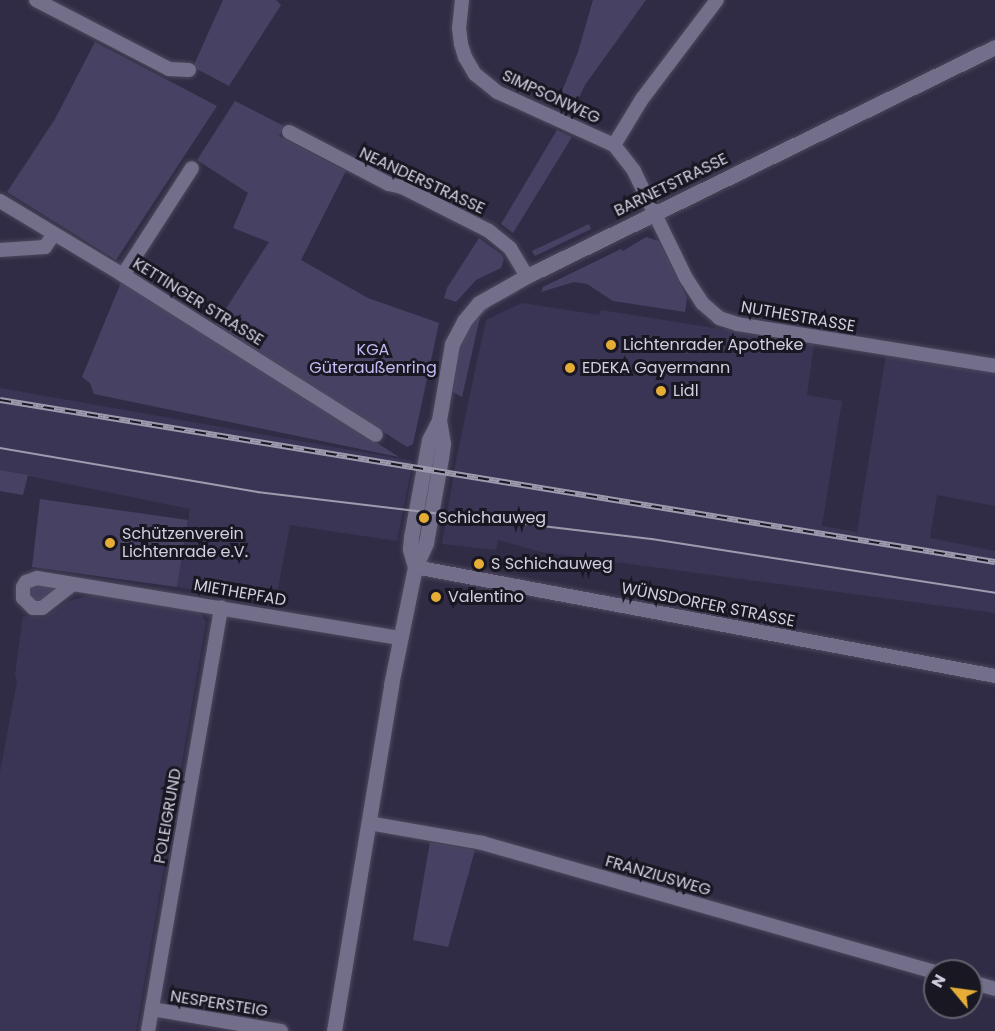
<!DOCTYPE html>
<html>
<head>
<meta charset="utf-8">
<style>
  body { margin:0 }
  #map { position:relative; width:995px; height:1031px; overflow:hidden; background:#312c45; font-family:Poppins,sans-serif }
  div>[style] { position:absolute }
  .built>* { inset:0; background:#3a3554 }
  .green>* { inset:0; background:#474263 }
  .roads { filter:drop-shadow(0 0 2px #4d485d) drop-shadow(0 0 2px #4d485d) }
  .minor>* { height:14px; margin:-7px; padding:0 7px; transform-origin:7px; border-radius:7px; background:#736f8b }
  .tertiary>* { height:15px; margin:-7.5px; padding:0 7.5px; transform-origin:7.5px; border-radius:7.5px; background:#736f8b }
  .tram>* { height:1.5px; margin:-0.75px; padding:0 0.75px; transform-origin:0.75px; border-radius:0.75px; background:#9e9bae }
  .rail>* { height:6px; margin-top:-3px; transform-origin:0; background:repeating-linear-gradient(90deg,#181722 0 11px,#9e9bae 0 22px); box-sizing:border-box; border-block:2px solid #9e9bae }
  .dots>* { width:16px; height:16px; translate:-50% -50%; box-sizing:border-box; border:3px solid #181722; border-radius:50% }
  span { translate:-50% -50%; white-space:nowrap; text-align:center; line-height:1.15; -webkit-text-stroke:6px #181722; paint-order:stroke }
  .street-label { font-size:16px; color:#d1cfdf }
  .poi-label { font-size:16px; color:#d1cfdf }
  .left { translate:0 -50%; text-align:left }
  .park-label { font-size:16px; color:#c4bbf5 }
  .north { position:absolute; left:923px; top:959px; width:60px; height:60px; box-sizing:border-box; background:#181722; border:2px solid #62616e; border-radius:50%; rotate:299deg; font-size:16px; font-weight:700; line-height:24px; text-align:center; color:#d1cfdf }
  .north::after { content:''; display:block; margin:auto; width:21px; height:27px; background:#e5ad36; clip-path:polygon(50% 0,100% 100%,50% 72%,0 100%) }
</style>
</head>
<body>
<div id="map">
  <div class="built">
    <i style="clip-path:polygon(522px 303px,599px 315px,601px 310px,814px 344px,807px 395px,842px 401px,822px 526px,857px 532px,886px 355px,995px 373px,995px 506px,937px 495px,930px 538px,995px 551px,995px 613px,541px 552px,498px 540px,496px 550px,442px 544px,457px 455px,486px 320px)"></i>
    <i style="clip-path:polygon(0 388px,413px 461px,397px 541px,290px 525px,275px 604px,177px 587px,190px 509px,0 470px)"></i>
    <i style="clip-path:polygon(92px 595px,199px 611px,206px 622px,136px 1031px,0 1031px,0 772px,17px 682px,15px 675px,23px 616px,44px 618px,68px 601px)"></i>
  </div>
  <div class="green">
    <i style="clip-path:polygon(223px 0,276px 0,281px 5px,229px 86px,193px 67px)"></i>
    <i style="clip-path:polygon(593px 0,646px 0,585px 85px,571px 115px,555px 108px,578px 52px)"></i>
    <i style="clip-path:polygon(95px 42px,217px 106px,116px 260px,7px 192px,55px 119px)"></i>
    <i style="clip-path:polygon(235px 101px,284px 126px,279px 136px,346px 171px,301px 260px,368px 298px,439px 323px,413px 444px,407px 447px,216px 324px,269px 242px,233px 228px,248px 193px,197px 160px)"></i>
    <i style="clip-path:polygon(557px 130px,572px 137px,513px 233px,501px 224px)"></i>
    <i style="clip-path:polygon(589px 224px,591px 229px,535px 256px,532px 251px)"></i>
    <i style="clip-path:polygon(646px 237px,659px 241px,687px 298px,685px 312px,613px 301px,587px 284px,574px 282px,541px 292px,543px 287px,621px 249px,623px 251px)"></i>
    <i style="clip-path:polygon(479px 238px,501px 254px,504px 259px,501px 268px,476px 280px,456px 302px,444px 298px,447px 288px)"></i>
    <i style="clip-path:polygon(122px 280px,136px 288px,399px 457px,94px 394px,90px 383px,82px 377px)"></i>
    <i style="clip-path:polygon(517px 289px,518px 292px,491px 306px,480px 317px,462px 397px,453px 392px,459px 349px,470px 326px,487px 306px)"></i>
    <i style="clip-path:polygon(0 470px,28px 475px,23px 495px,0 491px)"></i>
    <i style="clip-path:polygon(40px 499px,188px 520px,177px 587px,32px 567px)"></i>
    <i style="clip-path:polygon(38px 585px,52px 587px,54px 591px,40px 602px,33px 601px,29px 593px,32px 587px)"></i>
    <i style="clip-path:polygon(430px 842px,475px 850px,448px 947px,413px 940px)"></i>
  </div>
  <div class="roads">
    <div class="minor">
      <i style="left:36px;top:0;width:150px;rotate:27.4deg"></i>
      <i style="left:169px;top:69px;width:20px;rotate:3deg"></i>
      <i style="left:462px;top:0;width:28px;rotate:96deg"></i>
      <i style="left:459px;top:28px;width:16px;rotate:83deg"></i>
      <i style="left:461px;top:44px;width:14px;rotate:73deg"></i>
      <i style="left:465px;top:57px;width:20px;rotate:60deg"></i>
      <i style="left:475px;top:74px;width:28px;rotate:39deg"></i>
      <i style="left:497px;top:92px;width:128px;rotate:24.4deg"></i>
      <i style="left:614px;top:145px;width:33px;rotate:52deg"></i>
      <i style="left:634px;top:171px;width:119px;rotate:64.1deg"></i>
      <i style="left:686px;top:278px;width:30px;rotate:57deg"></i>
      <i style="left:702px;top:303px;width:23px;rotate:41deg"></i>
      <i style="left:719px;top:318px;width:19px;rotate:18deg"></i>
      <i style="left:737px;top:324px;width:261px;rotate:9.2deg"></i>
      <i style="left:289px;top:132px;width:113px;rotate:27.5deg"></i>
      <i style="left:389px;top:184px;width:13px;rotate:13deg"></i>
      <i style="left:402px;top:187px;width:97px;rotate:26.8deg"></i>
      <i style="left:489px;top:231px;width:27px;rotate:39deg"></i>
      <i style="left:510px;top:248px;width:33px;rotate:59deg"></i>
      <i style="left:614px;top:145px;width:54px;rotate:-58.7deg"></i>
      <i style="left:642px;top:99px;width:124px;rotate:-52.9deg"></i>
      <i style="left:0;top:201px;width:144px;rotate:31deg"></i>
      <i style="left:123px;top:275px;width:299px;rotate:32.3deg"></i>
      <i style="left:0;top:250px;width:45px;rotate:-3.8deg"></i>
      <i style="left:45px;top:247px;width:14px;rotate:-56deg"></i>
      <i style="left:123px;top:275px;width:127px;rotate:-57.2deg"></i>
      <i style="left:415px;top:567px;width:590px;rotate:10.64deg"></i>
      <i style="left:73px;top:584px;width:39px;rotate:142deg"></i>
      <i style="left:42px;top:608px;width:9px;rotate:180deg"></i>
      <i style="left:33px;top:608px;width:14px;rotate:-135deg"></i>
      <i style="left:23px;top:598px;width:11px;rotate:-90deg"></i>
      <i style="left:23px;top:587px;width:6px;rotate:-59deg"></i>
      <i style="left:26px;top:582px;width:12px;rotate:-20deg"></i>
      <i style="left:37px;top:578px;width:369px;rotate:9.4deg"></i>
      <i style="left:369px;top:823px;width:115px;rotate:10deg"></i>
      <i style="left:482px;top:843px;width:471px;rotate:15.9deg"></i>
      <i style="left:971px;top:982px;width:25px;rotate:16deg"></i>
      <i style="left:152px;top:1009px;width:131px;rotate:9.7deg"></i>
      <i style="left:148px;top:1031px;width:430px;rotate:-80.2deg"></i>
    </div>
    <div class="tertiary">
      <i style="left:415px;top:567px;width:19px;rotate:-106deg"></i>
      <i style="left:410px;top:549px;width:12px;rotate:-85deg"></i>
      <i style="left:411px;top:537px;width:99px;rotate:-79.5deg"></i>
      <i style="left:429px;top:440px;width:22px;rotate:-63deg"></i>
      <i style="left:439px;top:420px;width:77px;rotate:-80.3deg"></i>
      <i style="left:452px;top:344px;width:26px;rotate:-62deg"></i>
      <i style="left:464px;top:321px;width:23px;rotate:-50deg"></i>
      <i style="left:479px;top:303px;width:55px;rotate:-29.4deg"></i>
      <i style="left:527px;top:276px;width:521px;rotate:-26.07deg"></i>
      <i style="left:334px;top:1031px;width:351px;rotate:-80.6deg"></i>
      <i style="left:391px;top:685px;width:120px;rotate:-78.5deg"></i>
      <i style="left:415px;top:567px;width:26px;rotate:-65deg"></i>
      <i style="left:426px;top:543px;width:86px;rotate:-80deg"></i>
      <i style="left:441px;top:458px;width:15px;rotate:-82deg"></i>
      <i style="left:443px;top:443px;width:23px;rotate:-100deg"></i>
    </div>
  </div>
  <div class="tram">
    <i style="left:0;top:448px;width:262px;rotate:9.7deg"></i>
    <i style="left:258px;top:492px;width:397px;rotate:6.8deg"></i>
    <i style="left:652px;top:539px;width:347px;rotate:8.9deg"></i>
  </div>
  <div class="rail">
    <i style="left:0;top:400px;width:1008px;rotate:9.25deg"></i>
  </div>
  <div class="dots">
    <i style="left:611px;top:345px;background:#e5ad36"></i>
    <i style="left:570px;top:368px;background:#e5ad36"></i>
    <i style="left:661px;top:391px;background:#e5ad36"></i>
    <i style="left:424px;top:518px;background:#e5ad36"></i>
    <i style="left:110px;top:543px;background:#e5ad36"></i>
    <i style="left:479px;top:564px;background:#e5ad36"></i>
    <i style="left:436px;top:597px;background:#e5ad36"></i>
  </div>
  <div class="street-label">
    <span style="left:551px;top:97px;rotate:25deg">SIMPSONWEG</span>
    <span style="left:422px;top:181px;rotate:25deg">NEANDERSTRASSE</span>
    <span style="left:671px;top:185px;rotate:-26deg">BARNETSTRASSE</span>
    <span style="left:198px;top:302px;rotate:32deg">KETTINGER STRASSE</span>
    <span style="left:798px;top:317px;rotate:10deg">NUTHESTRASSE</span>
    <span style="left:240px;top:593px;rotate:10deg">MIETHEPFAD</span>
    <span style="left:708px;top:605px;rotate:11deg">WÜNSDORFER STRASSE</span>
    <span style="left:168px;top:816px;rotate:-80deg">POLEIGRUND</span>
    <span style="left:658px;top:876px;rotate:16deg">FRANZIUSWEG</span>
    <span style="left:219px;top:1004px;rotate:9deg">NESPERSTEIG</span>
  </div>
  <div class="poi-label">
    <span class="left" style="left:623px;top:345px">Lichtenrader Apotheke</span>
    <span class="left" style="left:582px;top:368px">EDEKA Gayermann</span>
    <span class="left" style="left:673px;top:391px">Lidl</span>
    <span class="left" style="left:438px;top:518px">Schichauweg</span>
    <span class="left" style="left:122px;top:543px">Schützenverein<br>Lichtenrade e.V.</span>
    <span class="left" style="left:491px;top:564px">S Schichauweg</span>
    <span class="left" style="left:448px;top:597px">Valentino</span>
  </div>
  <div class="park-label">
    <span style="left:373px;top:359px">KGA<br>Güteraußenring</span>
  </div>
  <div class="north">N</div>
</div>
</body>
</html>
